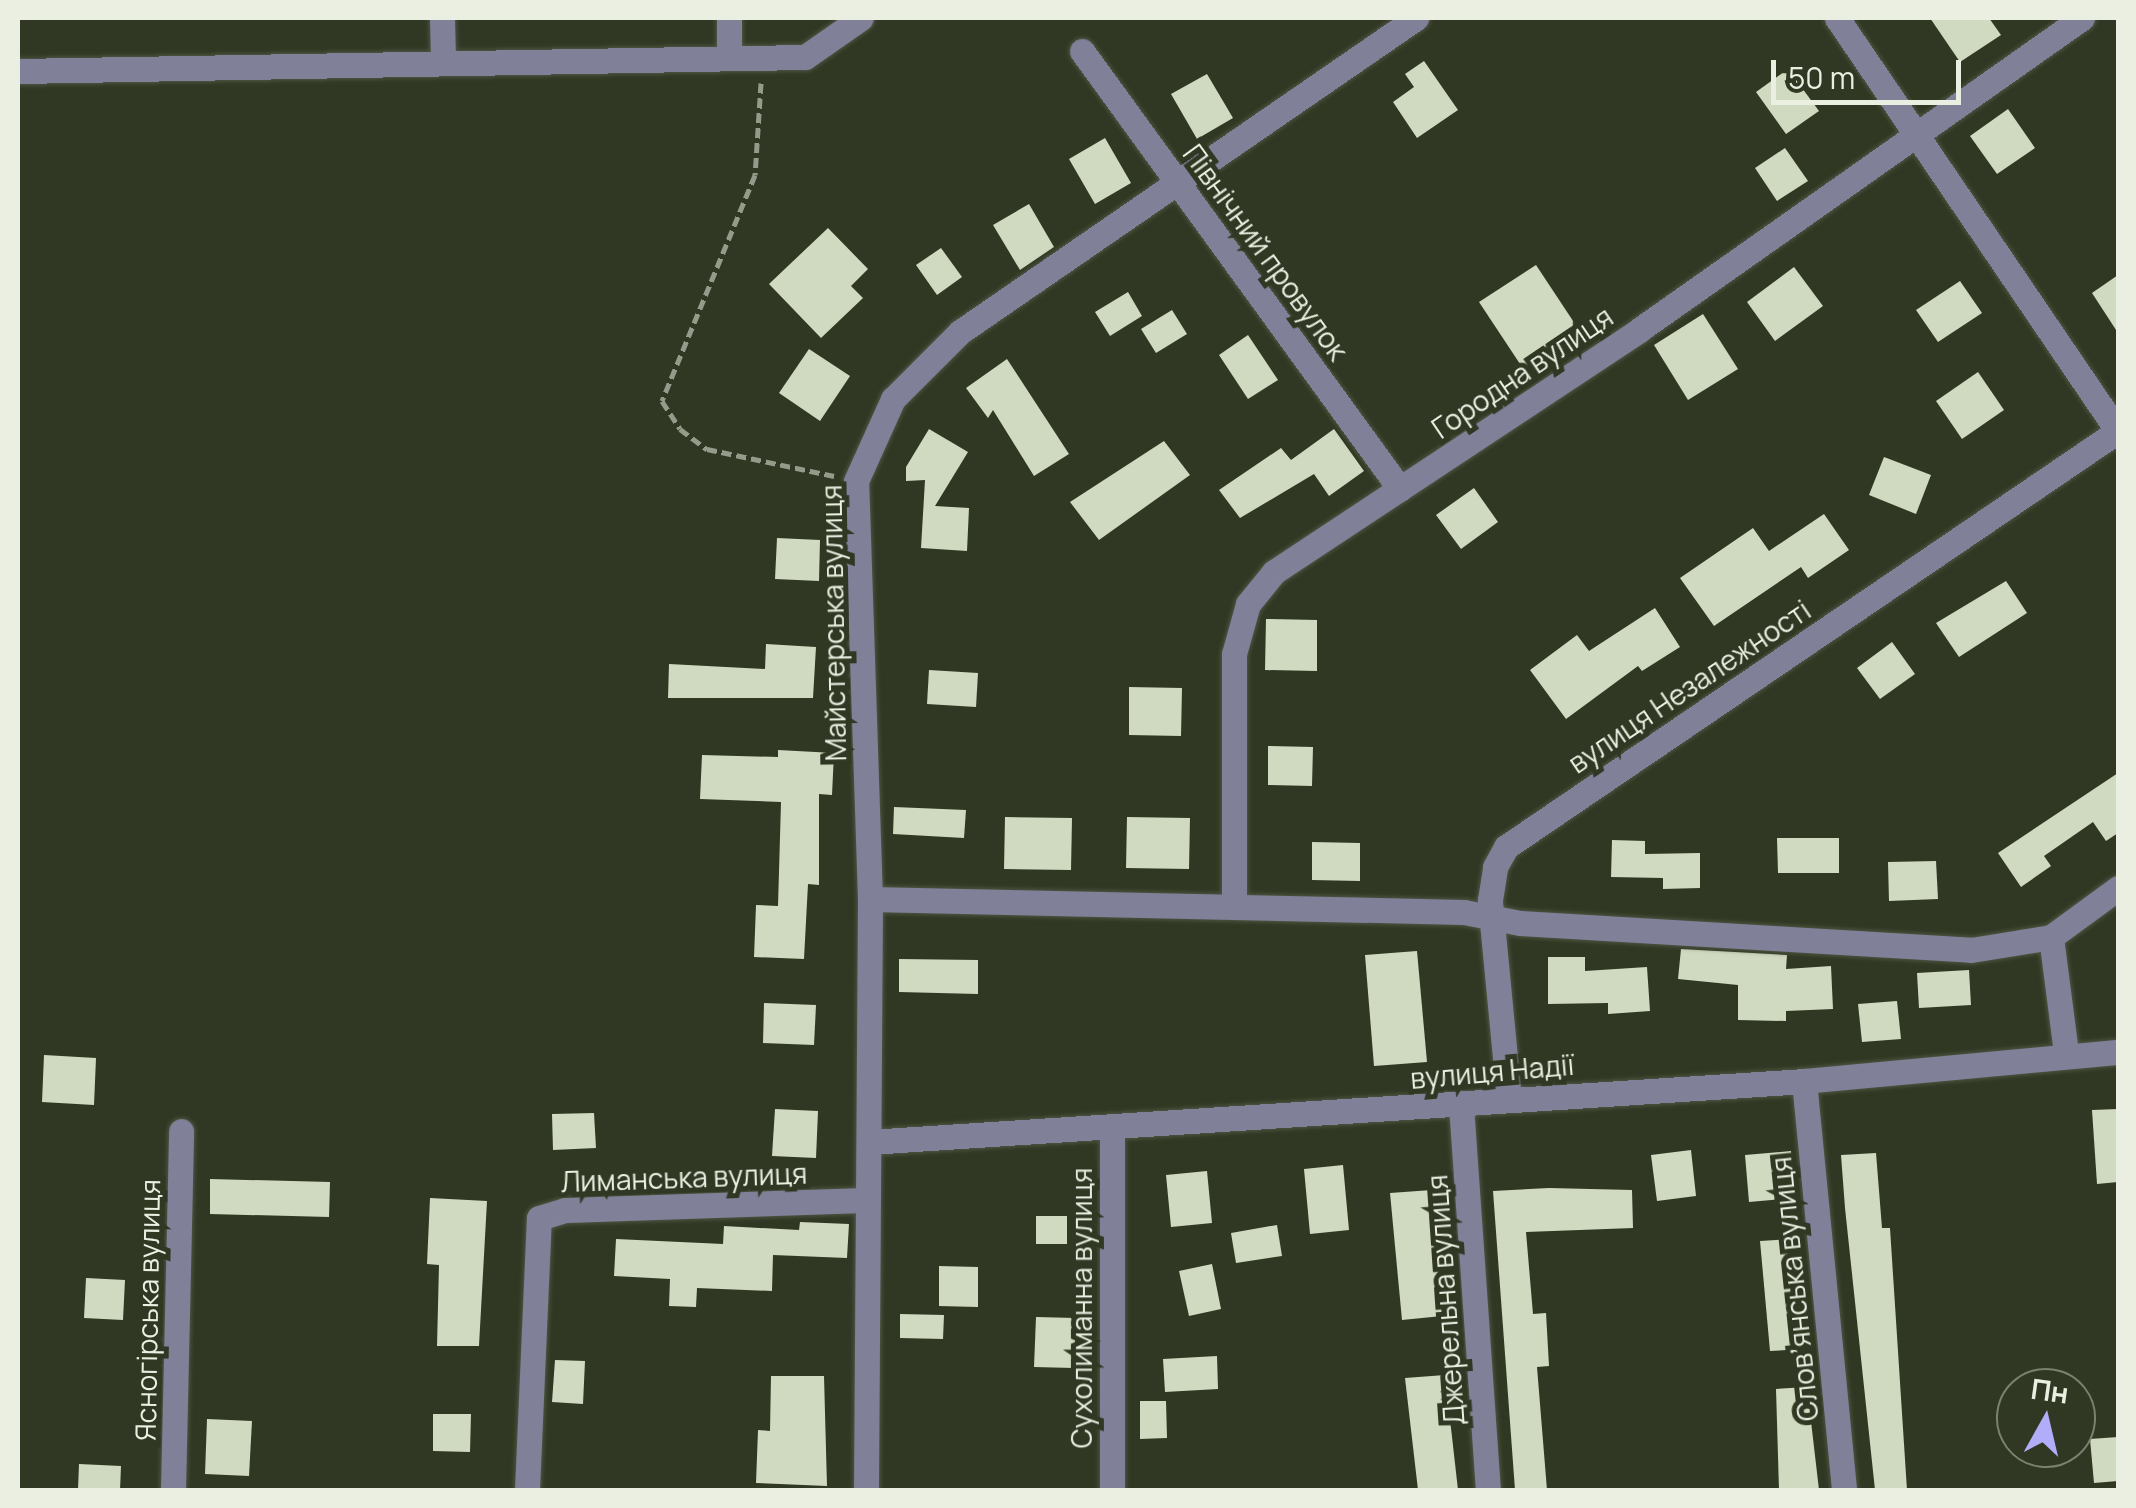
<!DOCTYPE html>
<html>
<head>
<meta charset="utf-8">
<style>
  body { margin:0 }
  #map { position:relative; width:2136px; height:1508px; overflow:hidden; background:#303823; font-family:Manrope,sans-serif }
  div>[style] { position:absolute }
  .building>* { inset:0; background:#d0dac0 }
  .path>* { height:5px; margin-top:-2.5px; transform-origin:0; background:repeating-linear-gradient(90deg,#949b8a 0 10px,transparent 0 15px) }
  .roads { filter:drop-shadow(0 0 2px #4e5542) drop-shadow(0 0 2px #4e5542) }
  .minor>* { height:25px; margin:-12.5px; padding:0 12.5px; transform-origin:12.5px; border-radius:12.5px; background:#818099 }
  span { translate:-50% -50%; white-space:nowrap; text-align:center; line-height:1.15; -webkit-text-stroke:10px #303823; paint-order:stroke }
  .street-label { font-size:28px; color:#eaefe2 }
  .frame { position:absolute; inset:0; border:20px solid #eaefe2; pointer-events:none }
  .north { position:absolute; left:1996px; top:1368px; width:100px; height:100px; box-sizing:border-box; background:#303823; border:2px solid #7a816f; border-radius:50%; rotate:8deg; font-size:28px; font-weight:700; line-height:40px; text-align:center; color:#eaefe2 }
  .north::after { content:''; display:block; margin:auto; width:35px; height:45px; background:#b2adf9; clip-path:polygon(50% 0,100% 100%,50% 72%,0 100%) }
  .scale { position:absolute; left:1771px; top:60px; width:190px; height:45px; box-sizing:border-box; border:5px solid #eaefe2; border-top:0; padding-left:12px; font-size:30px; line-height:35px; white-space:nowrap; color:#eaefe2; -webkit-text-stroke:8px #303823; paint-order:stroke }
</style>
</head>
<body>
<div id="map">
  <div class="building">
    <i style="clip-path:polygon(1930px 18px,1989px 18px,2001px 35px,1960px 62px)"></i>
    <i style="clip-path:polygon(1424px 61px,1458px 110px,1417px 138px,1393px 102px,1414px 87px,1405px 74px)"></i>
    <i style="clip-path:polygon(1788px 69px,1819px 111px,1786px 134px,1756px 92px)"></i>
    <i style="clip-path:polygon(1207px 74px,1233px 118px,1197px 139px,1171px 94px)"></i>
    <i style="clip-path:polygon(2008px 109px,2035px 148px,1997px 174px,1970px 136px)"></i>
    <i style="clip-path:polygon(1105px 138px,1131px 183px,1095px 204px,1069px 159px)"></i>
    <i style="clip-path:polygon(1785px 148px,1808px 181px,1777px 201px,1755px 168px)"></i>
    <i style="clip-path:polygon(1029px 204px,1054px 247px,1020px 270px,993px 225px)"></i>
    <i style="clip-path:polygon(828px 228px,868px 269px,851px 286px,863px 298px,821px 338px,769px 284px)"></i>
    <i style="clip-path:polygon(941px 248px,962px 277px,937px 295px,916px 265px)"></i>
    <i style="clip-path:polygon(1536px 265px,1583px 336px,1526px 373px,1479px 302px)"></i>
    <i style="clip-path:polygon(1794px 267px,1823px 306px,1775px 341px,1747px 302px)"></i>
    <i style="clip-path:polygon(2118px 275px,2118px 333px,2092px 293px)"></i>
    <i style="clip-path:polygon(1960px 281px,1982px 313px,1938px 342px,1916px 310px)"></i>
    <i style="clip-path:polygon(1128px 292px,1142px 316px,1110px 336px,1095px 312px)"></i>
    <i style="clip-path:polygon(1172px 310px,1187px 334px,1156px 353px,1141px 329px)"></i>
    <i style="clip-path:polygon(1703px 314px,1738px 369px,1688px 400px,1654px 345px)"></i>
    <i style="clip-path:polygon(1248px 335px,1278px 380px,1248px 399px,1219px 355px)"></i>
    <i style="clip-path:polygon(809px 349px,850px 376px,820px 421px,779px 393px)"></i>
    <i style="clip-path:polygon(1007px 359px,1069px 454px,1034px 476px,993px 410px,988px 418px,966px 388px)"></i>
    <i style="clip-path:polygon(1978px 372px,2004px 410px,1962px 439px,1936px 401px)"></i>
    <i style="clip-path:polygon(929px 429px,968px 452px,935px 506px,969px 508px,967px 551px,921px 548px,925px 480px,906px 481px,906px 467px)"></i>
    <i style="clip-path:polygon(1334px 429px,1364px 471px,1329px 496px,1314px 474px,1240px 518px,1219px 490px,1281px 448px,1291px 460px)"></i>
    <i style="clip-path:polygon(1164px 441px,1190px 475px,1099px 540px,1070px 502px)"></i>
    <i style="clip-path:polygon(1884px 457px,1931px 475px,1916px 514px,1869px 495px)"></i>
    <i style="clip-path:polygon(1474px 488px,1498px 522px,1461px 549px,1436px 515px)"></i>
    <i style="clip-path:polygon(1824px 514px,1849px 550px,1808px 578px,1801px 567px,1714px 626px,1680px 578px,1753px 528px,1769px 551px)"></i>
    <i style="clip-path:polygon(777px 538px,820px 540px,819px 581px,775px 579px)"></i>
    <i style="clip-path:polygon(2006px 581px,2027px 613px,1959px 657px,1936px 623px)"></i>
    <i style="clip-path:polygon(1655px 608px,1680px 647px,1642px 671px,1638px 666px,1566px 719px,1530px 670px,1577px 635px,1589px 651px)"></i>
    <i style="clip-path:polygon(1266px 619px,1317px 620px,1317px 671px,1265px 670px)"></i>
    <i style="clip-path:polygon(1892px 642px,1915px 674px,1880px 699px,1857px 668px)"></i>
    <i style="clip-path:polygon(766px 644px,816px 647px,813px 698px,668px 698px,669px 664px,765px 669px)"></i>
    <i style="clip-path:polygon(929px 670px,978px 673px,976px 707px,927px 704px)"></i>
    <i style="clip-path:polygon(1129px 687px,1182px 688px,1181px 736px,1129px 735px)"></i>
    <i style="clip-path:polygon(1268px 746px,1313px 747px,1312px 786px,1268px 785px)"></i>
    <i style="clip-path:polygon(778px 750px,834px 753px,832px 795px,819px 794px,819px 885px,808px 884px,804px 959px,754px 957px,756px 905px,778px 906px,781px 802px,700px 799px,702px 755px,778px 757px)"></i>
    <i style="clip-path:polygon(2118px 773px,2118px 833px,2106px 841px,2093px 822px,2044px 856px,2051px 866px,2021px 887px,1998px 853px)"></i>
    <i style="clip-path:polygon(894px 807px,966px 810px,964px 838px,893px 834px)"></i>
    <i style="clip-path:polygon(1005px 817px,1072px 818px,1071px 870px,1004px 869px)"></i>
    <i style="clip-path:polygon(1127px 817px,1190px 818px,1189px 869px,1126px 868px)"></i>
    <i style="clip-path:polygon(1777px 838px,1839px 838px,1839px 873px,1778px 873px)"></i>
    <i style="clip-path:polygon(1612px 840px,1645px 841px,1645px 854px,1700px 853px,1700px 888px,1663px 889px,1663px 878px,1611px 877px)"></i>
    <i style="clip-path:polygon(1312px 842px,1360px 843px,1360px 881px,1312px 880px)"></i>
    <i style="clip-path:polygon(1936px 861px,1938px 899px,1889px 901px,1888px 862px)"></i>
    <i style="clip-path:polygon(1681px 949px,1787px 955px,1786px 969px,1831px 966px,1833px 1009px,1786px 1011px,1786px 1021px,1738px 1020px,1738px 985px,1678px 979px)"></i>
    <i style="clip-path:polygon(1417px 951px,1427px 1062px,1374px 1066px,1365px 955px)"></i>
    <i style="clip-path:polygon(1548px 957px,1585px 957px,1585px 971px,1647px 967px,1650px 1011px,1608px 1014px,1608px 1003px,1548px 1004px)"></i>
    <i style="clip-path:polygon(899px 959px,978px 960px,978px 994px,899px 992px)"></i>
    <i style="clip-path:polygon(1969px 970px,1971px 1005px,1919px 1008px,1917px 973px)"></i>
    <i style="clip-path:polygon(1897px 1001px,1901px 1039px,1862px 1042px,1858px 1004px)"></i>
    <i style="clip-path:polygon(764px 1003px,816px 1005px,814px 1045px,763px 1043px)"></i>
    <i style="clip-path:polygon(44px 1055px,96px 1058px,94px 1105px,42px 1102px)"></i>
    <i style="clip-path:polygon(775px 1109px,818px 1111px,816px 1158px,772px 1156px)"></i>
    <i style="clip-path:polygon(2118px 1109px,2118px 1182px,2097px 1184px,2092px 1110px)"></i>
    <i style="clip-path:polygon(594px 1113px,596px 1148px,553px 1150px,552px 1114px)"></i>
    <i style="clip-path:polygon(1691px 1150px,1696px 1196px,1657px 1201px,1651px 1155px)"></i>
    <i style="clip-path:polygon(1791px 1151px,1795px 1198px,1749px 1202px,1745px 1155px)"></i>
    <i style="clip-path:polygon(1876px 1153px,1882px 1228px,1890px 1228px,1907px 1490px,1875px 1490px,1845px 1208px,1841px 1155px)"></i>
    <i style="clip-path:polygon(1343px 1165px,1349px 1230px,1310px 1234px,1304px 1169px)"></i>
    <i style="clip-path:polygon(1207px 1171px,1212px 1223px,1171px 1227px,1166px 1175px)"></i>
    <i style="clip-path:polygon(210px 1179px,330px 1182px,329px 1217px,210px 1214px)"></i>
    <i style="clip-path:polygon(1549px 1188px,1632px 1190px,1633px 1228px,1526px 1232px,1533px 1314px,1546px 1313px,1549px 1366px,1537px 1367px,1547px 1490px,1515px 1490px,1493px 1191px)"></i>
    <i style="clip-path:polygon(1432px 1190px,1442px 1316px,1402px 1320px,1390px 1193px)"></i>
    <i style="clip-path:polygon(430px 1198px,487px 1201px,479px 1346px,437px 1346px,439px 1265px,427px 1264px)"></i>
    <i style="clip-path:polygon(1036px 1216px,1067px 1216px,1067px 1244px,1036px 1244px)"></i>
    <i style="clip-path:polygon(800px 1222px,849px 1224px,847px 1258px,773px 1255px,772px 1291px,697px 1288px,696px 1307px,669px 1306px,670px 1279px,614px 1276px,616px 1239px,723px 1244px,724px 1226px,799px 1230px)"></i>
    <i style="clip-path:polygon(1277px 1225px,1282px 1256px,1236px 1263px,1231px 1233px)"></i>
    <i style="clip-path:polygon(1793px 1239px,1805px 1349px,1770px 1351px,1760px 1241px)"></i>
    <i style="clip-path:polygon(1212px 1264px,1221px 1309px,1189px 1316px,1179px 1271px)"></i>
    <i style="clip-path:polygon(939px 1266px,978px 1267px,978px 1307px,939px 1306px)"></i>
    <i style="clip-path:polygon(86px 1278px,125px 1280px,123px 1320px,84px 1318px)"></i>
    <i style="clip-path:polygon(900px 1314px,944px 1315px,943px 1339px,900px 1338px)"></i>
    <i style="clip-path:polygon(1036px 1317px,1076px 1318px,1074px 1368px,1034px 1367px)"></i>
    <i style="clip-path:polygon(1217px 1356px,1218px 1389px,1165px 1392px,1163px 1359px)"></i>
    <i style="clip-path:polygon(555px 1360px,585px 1361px,583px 1404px,552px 1402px)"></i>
    <i style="clip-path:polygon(1445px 1375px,1458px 1490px,1418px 1490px,1405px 1378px)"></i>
    <i style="clip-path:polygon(771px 1376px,824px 1376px,827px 1486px,756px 1483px,758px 1430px,770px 1431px)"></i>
    <i style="clip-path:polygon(1807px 1387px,1819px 1490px,1779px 1490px,1776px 1389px)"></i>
    <i style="clip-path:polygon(1140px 1401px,1166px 1401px,1167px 1438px,1140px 1439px)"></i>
    <i style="clip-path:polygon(433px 1414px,471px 1414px,470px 1452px,433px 1451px)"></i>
    <i style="clip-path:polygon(207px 1419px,252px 1421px,249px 1476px,205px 1474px)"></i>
    <i style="clip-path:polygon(2118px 1437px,2118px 1481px,2094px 1483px,2090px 1439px)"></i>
    <i style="clip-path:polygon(79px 1464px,121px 1466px,120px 1490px,78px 1490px)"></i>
  </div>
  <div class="path">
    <i style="left:761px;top:83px;width:92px;rotate:93.7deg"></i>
    <i style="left:755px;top:175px;width:244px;rotate:112.4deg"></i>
    <i style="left:662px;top:401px;width:33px;rotate:57deg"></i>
    <i style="left:680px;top:429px;width:34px;rotate:37deg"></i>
    <i style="left:707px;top:449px;width:130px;rotate:12deg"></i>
  </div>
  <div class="roads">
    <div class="minor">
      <i style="left:442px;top:18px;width:40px;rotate:88.6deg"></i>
      <i style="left:1837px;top:18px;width:500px;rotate:55.8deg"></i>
      <i style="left:1082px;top:51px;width:541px;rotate:54.02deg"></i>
      <i style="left:729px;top:58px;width:40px;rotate:-90deg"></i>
      <i style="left:18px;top:71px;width:787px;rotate:-1.02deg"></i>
      <i style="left:805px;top:57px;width:68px;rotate:-34.9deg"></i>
      <i style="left:870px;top:899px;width:594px;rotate:1.25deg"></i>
      <i style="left:1464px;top:912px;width:57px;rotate:11.1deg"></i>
      <i style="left:1520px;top:923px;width:452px;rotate:3.4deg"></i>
      <i style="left:1971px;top:950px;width:81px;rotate:-9.2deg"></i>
      <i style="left:2051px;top:937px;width:83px;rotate:-36.2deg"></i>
      <i style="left:1234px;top:905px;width:251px;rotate:-90deg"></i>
      <i style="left:1234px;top:654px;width:52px;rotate:-74.4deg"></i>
      <i style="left:1248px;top:604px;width:41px;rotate:-50.9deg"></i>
      <i style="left:1274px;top:572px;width:438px;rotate:-33.5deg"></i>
      <i style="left:1639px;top:330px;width:542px;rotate:-35.16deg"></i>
      <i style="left:2051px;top:937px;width:117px;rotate:82.6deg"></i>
      <i style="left:1804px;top:1081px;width:411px;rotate:84.4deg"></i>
      <i style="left:1509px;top:1099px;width:200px;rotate:-95.5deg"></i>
      <i style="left:1490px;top:900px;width:33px;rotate:-81deg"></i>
      <i style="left:1495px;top:867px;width:23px;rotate:-61deg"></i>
      <i style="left:1506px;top:847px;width:740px;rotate:-34.21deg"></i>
      <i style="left:1461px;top:1105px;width:386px;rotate:86deg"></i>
      <i style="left:869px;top:1142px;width:937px;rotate:-3.73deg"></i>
      <i style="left:1804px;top:1081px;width:315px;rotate:-5.3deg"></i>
      <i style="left:173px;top:1490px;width:359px;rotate:-88.7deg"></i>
      <i style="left:527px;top:1490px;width:272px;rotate:-87.5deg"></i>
      <i style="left:539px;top:1218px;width:27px;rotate:-17deg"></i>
      <i style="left:565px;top:1210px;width:302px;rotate:-1.9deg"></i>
      <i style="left:866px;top:1490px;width:591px;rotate:-89.61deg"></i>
      <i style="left:870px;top:899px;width:418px;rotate:-91.9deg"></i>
      <i style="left:856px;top:481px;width:90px;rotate:-65.7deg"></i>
      <i style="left:893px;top:399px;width:95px;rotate:-45deg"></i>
      <i style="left:960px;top:332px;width:554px;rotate:-34.55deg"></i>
      <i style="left:1112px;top:1490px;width:364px;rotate:-90deg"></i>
    </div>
  </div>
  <div class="street-label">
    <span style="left:1266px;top:252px;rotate:54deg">Північний провулок</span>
    <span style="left:1522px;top:372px;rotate:-34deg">Городна вулиця</span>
    <span style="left:833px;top:623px;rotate:-91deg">Майстерська вулиця</span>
    <span style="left:1689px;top:686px;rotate:-34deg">вулиця Незалежності</span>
    <span style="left:1492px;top:1071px;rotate:-5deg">вулиця Надії</span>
    <span style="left:684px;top:1177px;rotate:-2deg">Лиманська вулиця</span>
    <span style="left:1794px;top:1289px;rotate:-96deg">Словʼянська вулиця</span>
    <span style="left:1445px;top:1300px;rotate:-94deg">Джерельна вулиця</span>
    <span style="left:1081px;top:1308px;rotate:-90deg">Сухолиманна вулиця</span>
    <span style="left:147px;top:1310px;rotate:-89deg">Ясногірська вулиця</span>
  </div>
  <div class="frame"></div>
  <div class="north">Пн</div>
  <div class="scale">50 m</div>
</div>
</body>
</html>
